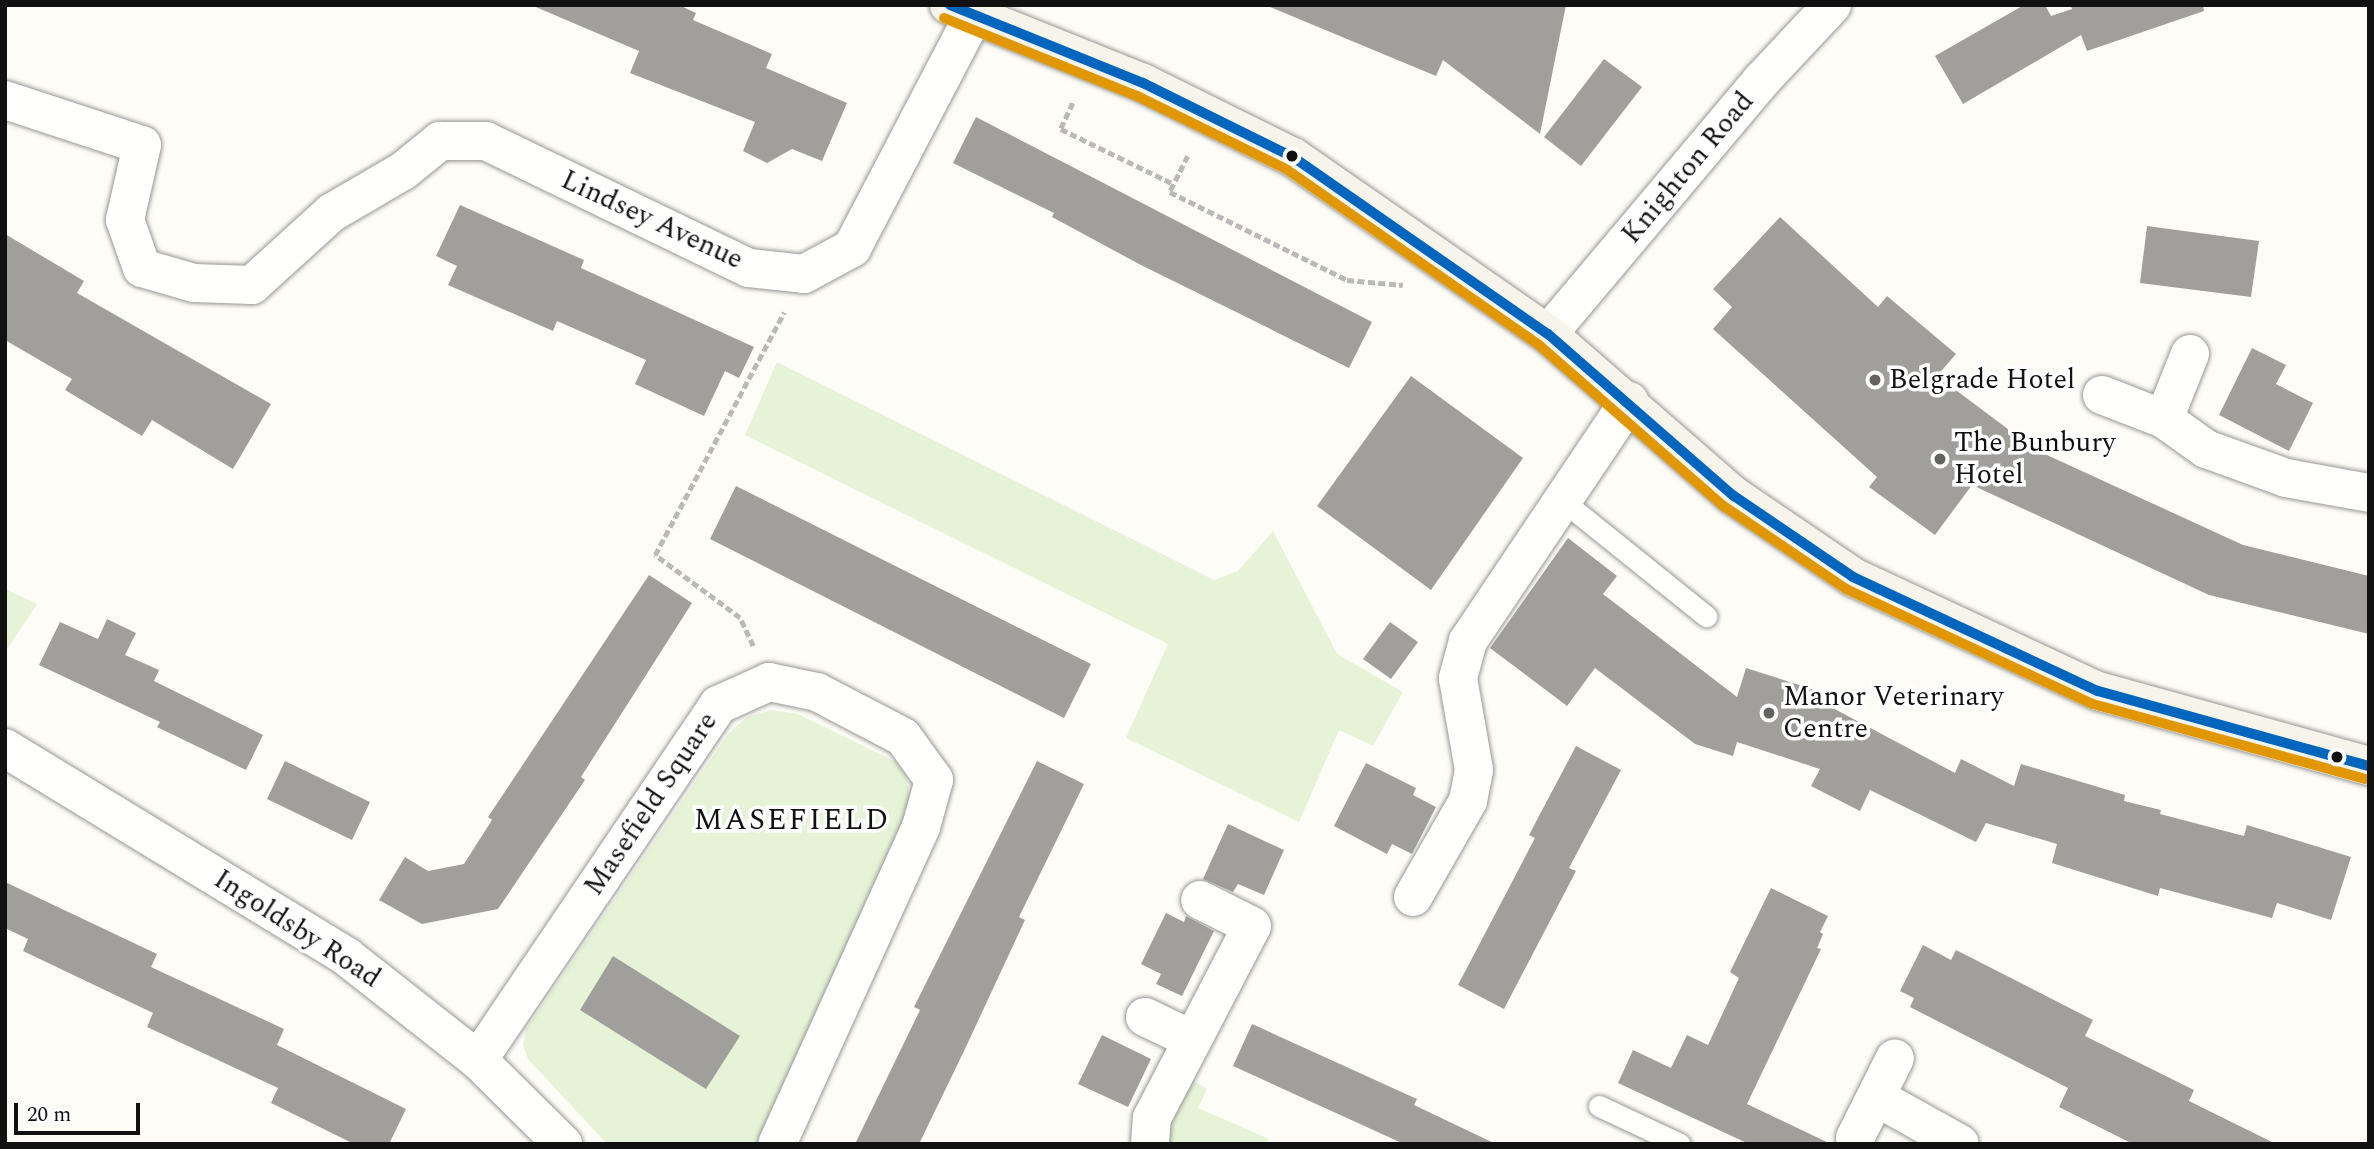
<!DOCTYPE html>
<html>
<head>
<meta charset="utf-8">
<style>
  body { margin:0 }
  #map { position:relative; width:2374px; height:1149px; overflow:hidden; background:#fdfcf7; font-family:Spectral,serif }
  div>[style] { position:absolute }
  .green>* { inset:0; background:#e7f3d7 }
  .building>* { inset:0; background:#a19f9c }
  .path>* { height:4.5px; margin-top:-2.25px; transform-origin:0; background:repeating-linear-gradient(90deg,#b9b9b8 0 7px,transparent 0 10.5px) }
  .roads { filter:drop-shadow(0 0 2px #979795) drop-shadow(0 0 2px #979795) }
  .lane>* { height:21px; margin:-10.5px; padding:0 10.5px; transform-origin:10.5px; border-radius:10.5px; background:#fffffe }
  .street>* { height:38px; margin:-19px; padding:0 19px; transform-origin:19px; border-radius:19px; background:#fffffe }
  .secondary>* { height:38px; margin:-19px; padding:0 19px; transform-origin:19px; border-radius:19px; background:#f6f4eb }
  .bus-1>* { height:10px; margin:-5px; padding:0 5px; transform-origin:5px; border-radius:5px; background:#0065bd }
  .bus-2>* { height:10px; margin:-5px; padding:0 5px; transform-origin:5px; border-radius:5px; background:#e09702 }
  .dots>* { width:19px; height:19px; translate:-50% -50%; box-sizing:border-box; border:4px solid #fff; border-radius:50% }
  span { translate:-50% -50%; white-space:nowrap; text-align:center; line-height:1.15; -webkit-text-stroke:7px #fff; paint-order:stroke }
  .street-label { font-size:28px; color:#111 }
  .poi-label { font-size:28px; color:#111 }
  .left { translate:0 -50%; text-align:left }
  .neighbourhood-label { font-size:30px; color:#111; letter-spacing:2px }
  .frame { position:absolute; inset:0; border:7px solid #111; pointer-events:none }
  .scale { position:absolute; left:14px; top:1103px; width:126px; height:32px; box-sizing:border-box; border:4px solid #111; border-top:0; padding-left:9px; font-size:21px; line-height:24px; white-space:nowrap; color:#111; -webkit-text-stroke:5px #fff; paint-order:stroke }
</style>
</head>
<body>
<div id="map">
  <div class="green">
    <i style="clip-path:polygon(777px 362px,1214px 580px,1238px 571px,1273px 531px,1337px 654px,1403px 692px,1373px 746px,1339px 730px,1299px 822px,1126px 738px,1168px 644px,745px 435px)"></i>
    <i style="clip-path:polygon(5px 589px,37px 604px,5px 652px)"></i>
    <i style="clip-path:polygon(771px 710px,798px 714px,896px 762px,907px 777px,912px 810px,768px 1144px,607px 1144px,528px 1059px,523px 1045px,526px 1029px,728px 734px,747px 717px)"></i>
    <i style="clip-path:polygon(1187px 1077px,1207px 1089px,1198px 1108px,1269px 1139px,1265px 1144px,1168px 1144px,1169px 1117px)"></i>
  </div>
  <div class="building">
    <i style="clip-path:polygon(531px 5px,679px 5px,696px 13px,693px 20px,772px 54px,766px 68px,847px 103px,822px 161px,792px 149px,767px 163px,743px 151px,755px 122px,630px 73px,639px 51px)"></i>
    <i style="clip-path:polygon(1265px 5px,1566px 5px,1540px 134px,1443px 60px,1436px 76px)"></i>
    <i style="clip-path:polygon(2024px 5px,2045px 5px,2051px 16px,2072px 9px,2071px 5px,2203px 5px,2204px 11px,2087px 51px,2081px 35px,1963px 104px,1935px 56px)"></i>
    <i style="clip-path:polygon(1604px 59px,1642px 87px,1581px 166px,1544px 137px)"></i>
    <i style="clip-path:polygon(976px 117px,1372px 322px,1349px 368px,1139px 264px,1052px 217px,1054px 213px,953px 163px)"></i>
    <i style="clip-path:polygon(460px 205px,584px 260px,581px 268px,754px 347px,739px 378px,725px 371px,704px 416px,635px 384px,646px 360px,557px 321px,553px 331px,448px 285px,457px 266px,436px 256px)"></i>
    <i style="clip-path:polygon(1780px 217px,1878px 307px,1887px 296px,1956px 354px,1937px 376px,2036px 450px,2243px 545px,2369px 576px,2369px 634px,2209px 595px,1972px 485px,1935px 535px,1869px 487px,1877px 477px,1713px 329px,1732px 307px,1713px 289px)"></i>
    <i style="clip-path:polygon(2147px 226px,2259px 241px,2251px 297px,2140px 283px)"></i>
    <i style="clip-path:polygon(5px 234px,84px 281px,77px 293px,271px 404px,233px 469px,152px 420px,142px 436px,65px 390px,72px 379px,5px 340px)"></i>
    <i style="clip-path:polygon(2252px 348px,2286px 365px,2276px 384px,2313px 403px,2289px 451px,2219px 415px)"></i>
    <i style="clip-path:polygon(1411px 376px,1523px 458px,1431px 590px,1317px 506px)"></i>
    <i style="clip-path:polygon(736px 486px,1091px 664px,1064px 718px,710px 539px)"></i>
    <i style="clip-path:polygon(1568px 538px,1617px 576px,1603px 594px,1737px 697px,1746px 668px,1815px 690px,1812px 697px,1955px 773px,1961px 759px,2014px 786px,2021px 764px,2125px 795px,2124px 801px,2161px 810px,2160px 814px,2244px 836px,2247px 825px,2351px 857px,2331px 920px,2277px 903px,2272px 918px,2160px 888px,2158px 896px,2052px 863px,2057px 844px,1986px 823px,1976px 842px,1870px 790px,1860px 811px,1811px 786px,1820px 769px,1737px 742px,1733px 756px,1695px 744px,1595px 668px,1567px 706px,1490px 648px)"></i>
    <i style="clip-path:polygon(649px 575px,692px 603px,581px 777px,585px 780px,498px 909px,422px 924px,379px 900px,405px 857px,428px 871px,464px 864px,492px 820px,488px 817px)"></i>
    <i style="clip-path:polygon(107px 619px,136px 633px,125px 655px,159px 670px,154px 681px,263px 735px,246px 770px,157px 727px,160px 722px,39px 665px,60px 622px,98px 639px)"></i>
    <i style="clip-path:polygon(1390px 622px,1418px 642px,1391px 679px,1363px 659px)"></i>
    <i style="clip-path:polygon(1576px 746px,1621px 770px,1569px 868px,1576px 871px,1504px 1009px,1458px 985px,1535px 838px,1529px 835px)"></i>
    <i style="clip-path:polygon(285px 761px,370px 802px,352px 840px,267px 799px)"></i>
    <i style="clip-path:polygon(1037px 761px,1084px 784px,1019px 917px,1025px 920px,964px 1051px,919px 1144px,855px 1144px,920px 1010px,914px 1007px)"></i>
    <i style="clip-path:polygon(1366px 763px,1416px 788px,1413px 795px,1436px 807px,1412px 854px,1392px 844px,1387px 854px,1334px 826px)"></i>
    <i style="clip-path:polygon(1228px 824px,1284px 850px,1264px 895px,1238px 884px,1233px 892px,1203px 879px)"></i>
    <i style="clip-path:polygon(5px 882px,157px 954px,151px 967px,284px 1029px,277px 1045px,406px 1109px,389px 1144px,354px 1144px,271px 1103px,278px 1088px,147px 1027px,153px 1013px,23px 951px,28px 939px,5px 928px)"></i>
    <i style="clip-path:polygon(1771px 888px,1828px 916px,1820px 932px,1823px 934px,1817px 948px,1821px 949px,1747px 1104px,1831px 1144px,1749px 1144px,1618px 1083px,1633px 1050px,1671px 1068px,1687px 1035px,1708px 1045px,1739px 978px,1730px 972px)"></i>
    <i style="clip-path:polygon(1166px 913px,1184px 922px,1186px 916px,1214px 931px,1182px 996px,1156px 984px,1161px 974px,1141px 964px)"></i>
    <i style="clip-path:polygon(1923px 945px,1951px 960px,1956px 950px,2093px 1020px,2085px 1036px,2194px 1090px,2189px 1101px,2276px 1144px,2133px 1144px,2059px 1107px,2068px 1088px,1910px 1007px,1914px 998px,1900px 991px)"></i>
    <i style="clip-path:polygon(613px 956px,740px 1036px,706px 1089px,580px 1010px)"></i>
    <i style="clip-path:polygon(1252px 1024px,1417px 1099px,1414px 1105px,1496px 1144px,1404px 1144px,1233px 1066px)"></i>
    <i style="clip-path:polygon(1102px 1035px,1151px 1059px,1128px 1107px,1078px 1084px)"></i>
  </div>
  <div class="path">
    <i style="left:1073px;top:103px;width:29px;rotate:115deg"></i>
    <i style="left:1061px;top:129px;width:126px;rotate:26deg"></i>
    <i style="left:1188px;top:156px;width:40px;rotate:116.6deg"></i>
    <i style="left:1170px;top:192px;width:198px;rotate:26.4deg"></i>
    <i style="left:1347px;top:280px;width:56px;rotate:5.1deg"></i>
    <i style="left:753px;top:646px;width:31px;rotate:-115deg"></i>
    <i style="left:740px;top:618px;width:106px;rotate:-143.5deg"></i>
    <i style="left:655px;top:555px;width:275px;rotate:-62deg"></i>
  </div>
  <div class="roads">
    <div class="lane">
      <i style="left:1563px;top:501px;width:184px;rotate:38.8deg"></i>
      <i style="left:1599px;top:1106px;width:89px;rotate:25.1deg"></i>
    </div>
    <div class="street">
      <i style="left:5px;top:100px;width:144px;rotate:18.2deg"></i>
      <i style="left:142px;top:145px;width:77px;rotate:102.8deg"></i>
      <i style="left:125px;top:220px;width:51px;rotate:70.5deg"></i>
      <i style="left:142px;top:268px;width:54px;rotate:16.1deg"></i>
      <i style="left:194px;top:283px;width:58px;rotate:2deg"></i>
      <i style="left:252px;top:285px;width:107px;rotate:-42.3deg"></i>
      <i style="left:331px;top:213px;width:83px;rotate:-30.3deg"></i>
      <i style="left:403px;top:171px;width:48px;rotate:-39deg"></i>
      <i style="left:440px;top:141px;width:46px"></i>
      <i style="left:486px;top:141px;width:292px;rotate:25.8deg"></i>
      <i style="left:749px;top:268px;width:55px;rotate:6.2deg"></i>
      <i style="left:804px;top:274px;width:55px;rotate:-28.4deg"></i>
      <i style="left:852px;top:248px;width:263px;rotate:-62.4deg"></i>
      <i style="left:1548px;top:334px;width:331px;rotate:-49.9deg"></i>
      <i style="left:1761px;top:81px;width:104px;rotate:-46.9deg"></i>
      <i style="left:2190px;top:354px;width:70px;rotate:111.8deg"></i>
      <i style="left:2164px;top:419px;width:52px;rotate:35.5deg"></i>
      <i style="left:2206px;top:449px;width:85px;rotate:19.9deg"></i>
      <i style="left:2286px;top:478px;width:84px;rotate:10.2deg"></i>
      <i style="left:2102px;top:395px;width:66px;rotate:21.2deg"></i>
      <i style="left:5px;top:748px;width:401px;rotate:31.4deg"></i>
      <i style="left:347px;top:957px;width:167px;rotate:38.2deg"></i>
      <i style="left:478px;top:1060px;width:120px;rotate:44.7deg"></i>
      <i style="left:1413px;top:897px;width:111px;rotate:-60.2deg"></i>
      <i style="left:1468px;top:801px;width:32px;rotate:-79deg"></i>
      <i style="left:1474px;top:770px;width:93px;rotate:-99.9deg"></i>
      <i style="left:1458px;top:678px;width:38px;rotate:-75deg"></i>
      <i style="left:1468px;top:641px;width:289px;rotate:-56.1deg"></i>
      <i style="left:1145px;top:1017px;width:53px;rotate:25.6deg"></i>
      <i style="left:478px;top:1060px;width:429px;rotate:-55.9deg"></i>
      <i style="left:718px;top:705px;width:56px;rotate:-24.3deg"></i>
      <i style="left:769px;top:682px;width:49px;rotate:11.8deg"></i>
      <i style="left:817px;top:692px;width:97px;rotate:27.6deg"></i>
      <i style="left:903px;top:737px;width:53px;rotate:54.2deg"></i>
      <i style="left:934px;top:780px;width:49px;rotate:105.5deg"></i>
      <i style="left:921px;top:827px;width:348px;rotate:114.4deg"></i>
      <i style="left:1876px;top:1097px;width:96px;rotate:29.2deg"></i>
      <i style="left:1855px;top:1138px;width:89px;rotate:-63.4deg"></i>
      <i style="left:1150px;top:1144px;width:26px;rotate:-86deg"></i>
      <i style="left:1152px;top:1118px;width:216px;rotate:-62.5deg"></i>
      <i style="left:1252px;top:926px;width:58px;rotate:-153.4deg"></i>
    </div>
    <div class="secondary">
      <i style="left:949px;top:5px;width:209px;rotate:21.9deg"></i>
      <i style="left:1143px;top:83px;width:167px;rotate:26.3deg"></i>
      <i style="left:1293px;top:157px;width:310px;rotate:34.8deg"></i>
      <i style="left:1548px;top:334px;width:247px;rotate:41.1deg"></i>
      <i style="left:1734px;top:496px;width:144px;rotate:34.2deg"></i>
      <i style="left:1853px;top:577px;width:270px;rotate:25deg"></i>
      <i style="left:2098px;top:691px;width:281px;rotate:15.5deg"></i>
    </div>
  </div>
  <div class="bus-1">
    <i style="left:950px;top:5px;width:208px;rotate:22deg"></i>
    <i style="left:1143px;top:83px;width:167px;rotate:26.3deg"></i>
    <i style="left:1293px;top:157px;width:310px;rotate:34.8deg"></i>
    <i style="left:1548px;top:334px;width:247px;rotate:41.1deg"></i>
    <i style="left:1734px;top:496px;width:144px;rotate:34.2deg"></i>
    <i style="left:1853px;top:577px;width:270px;rotate:25deg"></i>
    <i style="left:2098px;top:691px;width:281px;rotate:15.5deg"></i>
  </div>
  <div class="bus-2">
    <i style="left:944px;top:18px;width:208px;rotate:22deg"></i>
    <i style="left:1137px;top:96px;width:166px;rotate:26.1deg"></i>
    <i style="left:1286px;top:169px;width:308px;rotate:34.8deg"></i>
    <i style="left:1539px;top:345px;width:247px;rotate:41.1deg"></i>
    <i style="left:1725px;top:507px;width:146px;rotate:34.1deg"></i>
    <i style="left:1846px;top:589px;width:272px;rotate:25deg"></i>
    <i style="left:2093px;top:704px;width:282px;rotate:15.4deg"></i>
  </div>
  <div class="dots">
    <i style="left:1292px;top:156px;background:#111"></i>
    <i style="left:1875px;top:380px;background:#646362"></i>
    <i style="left:1940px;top:459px;background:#646362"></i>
    <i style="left:1769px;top:713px;background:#646362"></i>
    <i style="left:2337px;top:757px;background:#111"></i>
  </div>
  <div class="street-label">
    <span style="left:1688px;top:168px;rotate:-50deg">Knighton Road</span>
    <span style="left:652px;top:220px;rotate:25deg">Lindsey Avenue</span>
    <span style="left:651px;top:804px;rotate:-56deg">Masefield Square</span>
    <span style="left:297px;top:929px;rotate:33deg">Ingoldsby Road</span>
  </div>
  <div class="poi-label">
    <span class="left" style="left:1889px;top:380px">Belgrade Hotel</span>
    <span class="left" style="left:1954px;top:459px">The Bunbury<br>Hotel</span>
    <span class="left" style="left:1783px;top:713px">Manor Veterinary<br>Centre</span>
  </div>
  <div class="neighbourhood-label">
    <span style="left:792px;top:820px">MASEFIELD</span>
  </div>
  <div class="frame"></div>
  <div class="scale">20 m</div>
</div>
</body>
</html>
